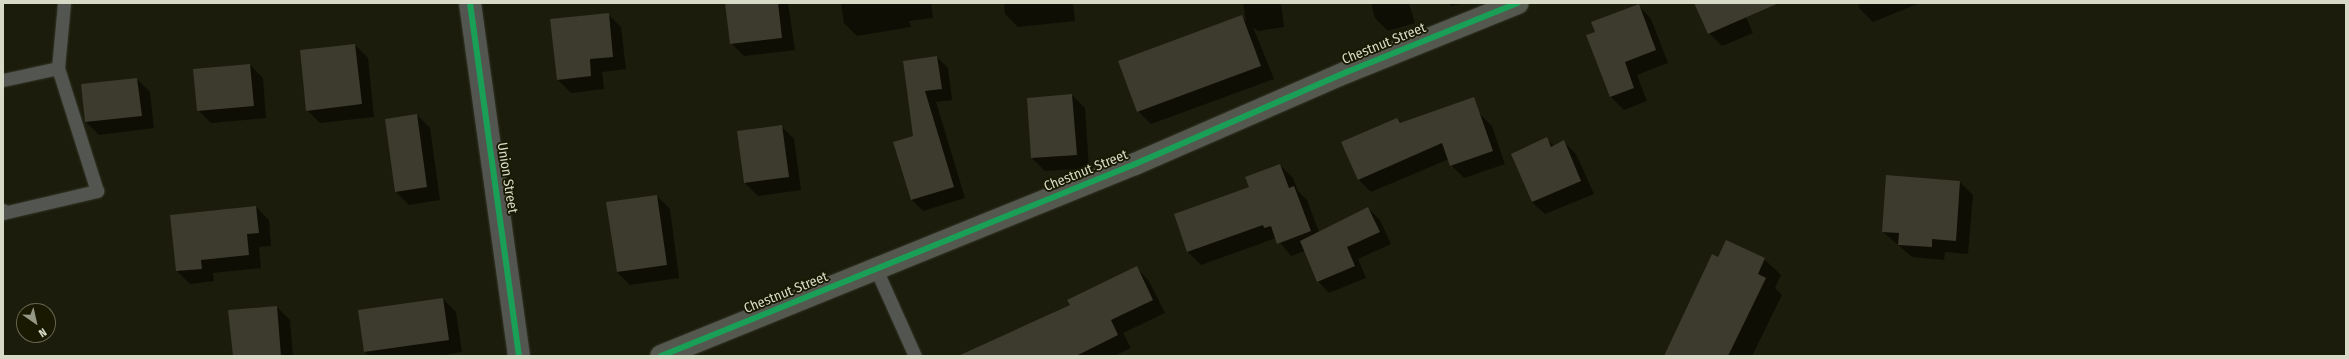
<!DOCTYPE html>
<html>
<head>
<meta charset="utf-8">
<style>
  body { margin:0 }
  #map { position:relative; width:2349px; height:359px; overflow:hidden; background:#1b1c0b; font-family:"Fira Sans Condensed",sans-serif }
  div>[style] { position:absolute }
  .shadow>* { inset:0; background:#0007 }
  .building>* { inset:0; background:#3c3b2d }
  .roads { filter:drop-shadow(0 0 1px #343527) drop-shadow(0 0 1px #343527) }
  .lane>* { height:13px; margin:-6.5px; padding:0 6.5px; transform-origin:6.5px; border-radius:6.5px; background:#535650 }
  .street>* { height:22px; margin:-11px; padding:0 11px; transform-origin:11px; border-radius:11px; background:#535650 }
  .secondary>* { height:22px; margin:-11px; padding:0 11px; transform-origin:11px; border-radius:11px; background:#54584f }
  .cycleway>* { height:6px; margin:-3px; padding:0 3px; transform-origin:3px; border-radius:3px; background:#1a9f57 }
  span { translate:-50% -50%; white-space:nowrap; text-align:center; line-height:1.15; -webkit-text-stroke:3.5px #181900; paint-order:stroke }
  .street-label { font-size:14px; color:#d8dac8 }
  .frame { position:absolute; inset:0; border:4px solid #d8dac8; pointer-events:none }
  .north { position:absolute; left:16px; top:303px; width:40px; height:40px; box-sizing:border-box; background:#181900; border:1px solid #656650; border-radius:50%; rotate:146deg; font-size:11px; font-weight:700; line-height:16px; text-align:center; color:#d8dac8 }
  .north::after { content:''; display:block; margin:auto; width:14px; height:18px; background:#969886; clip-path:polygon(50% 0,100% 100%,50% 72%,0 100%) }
</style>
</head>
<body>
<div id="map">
  <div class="shadow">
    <i style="clip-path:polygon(726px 3px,788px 3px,795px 50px,744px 56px,731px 43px)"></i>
    <i style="clip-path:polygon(841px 3px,931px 3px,933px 18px,909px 21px,911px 27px,857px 36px,844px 23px)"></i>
    <i style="clip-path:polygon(1004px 3px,1073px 3px,1075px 21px,1018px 27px,1005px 14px)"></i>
    <i style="clip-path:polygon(1243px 3px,1281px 3px,1284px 27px,1258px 31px,1253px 27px,1274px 79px,1151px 124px,1138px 111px,1241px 16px,1246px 21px)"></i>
    <i style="clip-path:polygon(1371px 3px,1409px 3px,1415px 23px,1388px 31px,1375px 18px)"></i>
    <i style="clip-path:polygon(1449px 3px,1467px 3px,1451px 6px)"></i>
    <i style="clip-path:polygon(1696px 3px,1740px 3px,1753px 33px,1722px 46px,1709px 33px)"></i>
    <i style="clip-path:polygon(1858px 3px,1920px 3px,1873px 22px,1860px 9px)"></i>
    <i style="clip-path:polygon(1639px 6px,1651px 19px,1668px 63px,1637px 75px,1647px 101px,1624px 110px,1611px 97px,1596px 32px)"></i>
    <i style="clip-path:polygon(608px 14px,621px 27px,626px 69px,602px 72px,604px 89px,571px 93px,558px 80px)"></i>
    <i style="clip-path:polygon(355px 45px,368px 58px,374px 117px,320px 123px,307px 110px)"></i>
    <i style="clip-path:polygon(937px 57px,948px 68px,952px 100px,936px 102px,965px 198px,923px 211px,912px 200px,895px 143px,914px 137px,904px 62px)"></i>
    <i style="clip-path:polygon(250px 65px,263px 78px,266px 118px,211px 123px,198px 110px)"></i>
    <i style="clip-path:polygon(137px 79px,150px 92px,154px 128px,99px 135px,86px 122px)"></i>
    <i style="clip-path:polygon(1072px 95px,1085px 108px,1089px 168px,1045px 171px,1032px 158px)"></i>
    <i style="clip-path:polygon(1479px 113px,1492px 126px,1505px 164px,1464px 178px,1451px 165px,1449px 159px,1371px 192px,1358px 179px,1397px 119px,1402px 124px)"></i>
    <i style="clip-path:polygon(417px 115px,430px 128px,440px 200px,409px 205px,396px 192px,386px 120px)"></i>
    <i style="clip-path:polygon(781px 126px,794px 139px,801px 190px,758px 196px,745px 183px)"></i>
    <i style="clip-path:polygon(1546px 139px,1554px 146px,1563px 141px,1576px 154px,1594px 194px,1545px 214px,1532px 202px)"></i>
    <i style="clip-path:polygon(1280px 165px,1293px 178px,1298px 191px,1307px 200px,1319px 232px,1368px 208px,1380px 220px,1391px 244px,1358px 259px,1366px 278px,1329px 293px,1318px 281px,1305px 251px,1291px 256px,1276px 238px,1201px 265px,1188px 252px,1175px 214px,1250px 187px)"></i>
    <i style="clip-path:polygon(1960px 182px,1973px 195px,1968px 254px,1945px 252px,1944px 260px,1912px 257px,1883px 232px)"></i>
    <i style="clip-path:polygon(657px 196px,670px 209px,679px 278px,630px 285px,617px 272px)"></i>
    <i style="clip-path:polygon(256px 207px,269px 220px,271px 246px,259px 247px,261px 268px,213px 273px,214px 281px,190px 284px,177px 271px)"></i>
    <i style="clip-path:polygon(1727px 242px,1764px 259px,1781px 275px,1775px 288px,1782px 295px,1752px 356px,1665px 356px)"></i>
    <i style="clip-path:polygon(1137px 268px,1149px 281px,1165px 313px,1123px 333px,1131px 348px,1114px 356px,960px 356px,1071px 305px)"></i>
    <i style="clip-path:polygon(443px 299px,456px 312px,462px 352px,438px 356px,369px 356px,365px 352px,359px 311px)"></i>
    <i style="clip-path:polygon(277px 307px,290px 320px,293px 356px,234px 356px)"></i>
  </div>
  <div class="building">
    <i style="clip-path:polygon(725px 3px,778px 3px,782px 38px,730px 44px)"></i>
    <i style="clip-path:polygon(1694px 3px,1779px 3px,1708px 34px)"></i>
    <i style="clip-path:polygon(1639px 4px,1656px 50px,1625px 62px,1634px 88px,1610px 97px,1586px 35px,1595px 32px,1591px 22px)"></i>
    <i style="clip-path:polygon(609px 13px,613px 57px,590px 59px,591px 76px,557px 80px,550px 19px)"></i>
    <i style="clip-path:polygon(1242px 15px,1261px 66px,1137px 112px,1118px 61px)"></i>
    <i style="clip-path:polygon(355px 44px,362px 104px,306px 111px,300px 50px)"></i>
    <i style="clip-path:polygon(937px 56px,942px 89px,925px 91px,954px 187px,911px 200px,893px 142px,913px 136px,903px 61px)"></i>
    <i style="clip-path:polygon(250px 64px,254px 106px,197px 111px,193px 69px)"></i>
    <i style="clip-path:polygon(137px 78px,142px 116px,85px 122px,81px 84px)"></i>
    <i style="clip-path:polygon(1072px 94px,1077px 155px,1031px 158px,1027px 98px)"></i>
    <i style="clip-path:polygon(1474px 97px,1493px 151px,1450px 166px,1442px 143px,1358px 180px,1341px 142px,1397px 118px,1400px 123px)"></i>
    <i style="clip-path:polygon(417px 114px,427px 187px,395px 192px,385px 119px)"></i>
    <i style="clip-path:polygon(782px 125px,789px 177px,744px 183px,737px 131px)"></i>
    <i style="clip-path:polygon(1547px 137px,1551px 147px,1564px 140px,1581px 181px,1532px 202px,1511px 154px)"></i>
    <i style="clip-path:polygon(1280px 164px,1289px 188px,1294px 186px,1311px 231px,1277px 244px,1271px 226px,1264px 228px,1263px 225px,1187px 252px,1174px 214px,1249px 187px,1245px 177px)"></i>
    <i style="clip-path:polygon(1886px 175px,1960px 181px,1956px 241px,1932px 239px,1932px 247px,1898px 245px,1899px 233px,1882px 232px)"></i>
    <i style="clip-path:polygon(657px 195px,667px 265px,617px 272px,606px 202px)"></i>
    <i style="clip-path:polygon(256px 206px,259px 233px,247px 234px,249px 255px,201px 260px,202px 269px,176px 271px,170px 215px)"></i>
    <i style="clip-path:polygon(1368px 207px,1380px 232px,1347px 247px,1355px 266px,1317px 282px,1300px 241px)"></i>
    <i style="clip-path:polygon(1726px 240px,1765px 258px,1758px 274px,1766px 278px,1728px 356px,1664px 356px,1712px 254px,1718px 257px)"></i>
    <i style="clip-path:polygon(1137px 266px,1153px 300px,1111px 320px,1118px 335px,1076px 356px,958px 356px,1070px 305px,1067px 300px)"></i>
    <i style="clip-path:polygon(443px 298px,449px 340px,364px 352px,358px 310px)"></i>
    <i style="clip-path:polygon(277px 306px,281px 356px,233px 356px,228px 310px)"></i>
  </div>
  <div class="roads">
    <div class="lane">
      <i style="left:3px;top:80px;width:56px;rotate:-12.3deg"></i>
      <i style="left:3px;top:210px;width:3px;rotate:90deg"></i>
      <i style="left:3px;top:213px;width:97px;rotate:-13.2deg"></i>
      <i style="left:97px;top:191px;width:129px;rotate:-107.6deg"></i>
      <i style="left:58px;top:68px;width:65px;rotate:-84.7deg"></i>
      <i style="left:876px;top:269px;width:95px;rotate:65.9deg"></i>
    </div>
    <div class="street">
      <i style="left:470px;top:3px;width:356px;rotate:82.1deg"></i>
    </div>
    <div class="secondary">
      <i style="left:661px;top:356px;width:511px;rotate:-22.05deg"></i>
      <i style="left:1135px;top:164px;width:231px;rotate:-23.5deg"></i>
      <i style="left:1347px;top:72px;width:184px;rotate:-22deg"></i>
    </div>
  </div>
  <div class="cycleway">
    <i style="left:470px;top:3px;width:356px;rotate:82.1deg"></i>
    <i style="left:661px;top:356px;width:511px;rotate:-22.05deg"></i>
    <i style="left:1135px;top:164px;width:231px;rotate:-23.5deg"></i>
    <i style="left:1347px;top:72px;width:184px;rotate:-22deg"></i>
  </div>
  <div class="street-label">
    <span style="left:1384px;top:44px;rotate:-22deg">Chestnut Street</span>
    <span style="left:1086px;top:171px;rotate:-22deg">Chestnut Street</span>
    <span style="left:507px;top:178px;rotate:81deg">Union Street</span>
    <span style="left:786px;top:293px;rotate:-22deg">Chestnut Street</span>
  </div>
  <div class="frame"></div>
  <div class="north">N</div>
</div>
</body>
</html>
